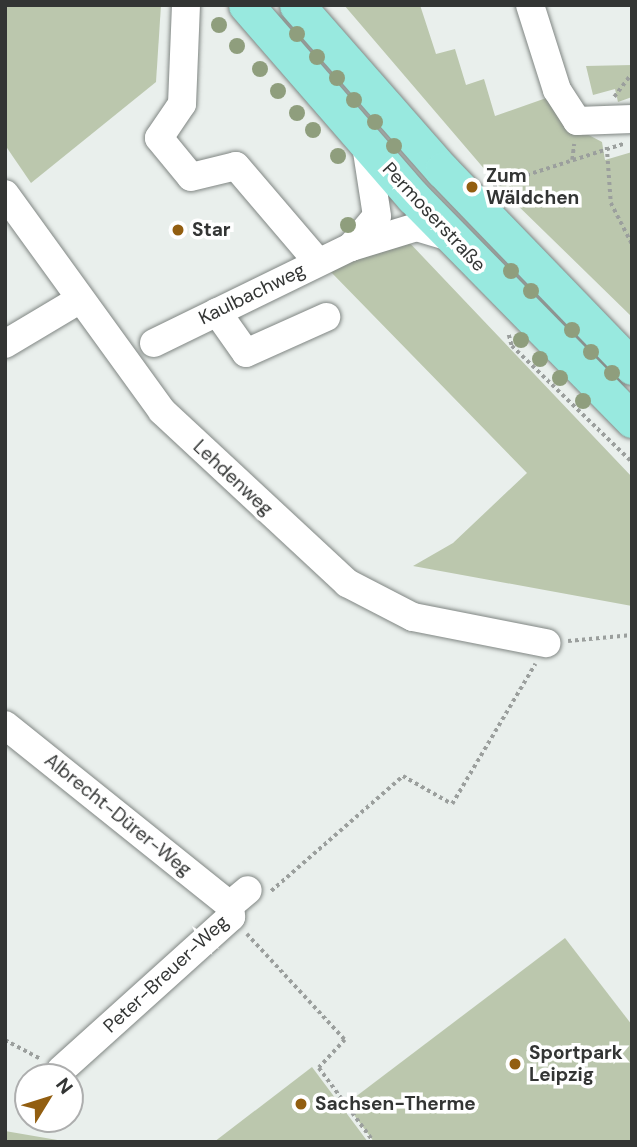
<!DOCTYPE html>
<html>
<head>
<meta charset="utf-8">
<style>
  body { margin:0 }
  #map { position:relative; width:637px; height:1147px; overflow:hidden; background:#e9efec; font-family:"DM Sans",sans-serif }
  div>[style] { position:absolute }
  .green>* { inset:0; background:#bbc7ad }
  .path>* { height:3.5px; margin-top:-1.75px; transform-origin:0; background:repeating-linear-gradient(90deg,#9b9f9d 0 3.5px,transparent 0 7px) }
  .roads { filter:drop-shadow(0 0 2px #808683) drop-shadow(0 0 2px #808683) }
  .minor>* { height:28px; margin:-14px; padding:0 14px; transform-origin:14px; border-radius:14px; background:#fff }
  .major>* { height:35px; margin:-17.5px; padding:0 17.5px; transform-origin:17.5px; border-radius:17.5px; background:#98e9df }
  .trees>* { width:16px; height:16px; margin:-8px; border-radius:50%; background:#8f9e7d }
  .dots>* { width:19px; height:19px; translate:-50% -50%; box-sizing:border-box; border:4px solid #fff; border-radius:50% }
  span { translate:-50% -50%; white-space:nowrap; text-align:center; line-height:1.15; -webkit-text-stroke:7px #fff; paint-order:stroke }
  .poi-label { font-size:19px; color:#333534; font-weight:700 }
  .left { translate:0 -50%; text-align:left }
  .street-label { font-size:19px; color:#333534 }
  .frame { position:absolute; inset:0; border:7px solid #333534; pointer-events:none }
  .north { position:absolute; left:14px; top:1063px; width:70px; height:70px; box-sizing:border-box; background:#fff; border:2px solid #adaeae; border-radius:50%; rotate:52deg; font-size:19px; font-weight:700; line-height:28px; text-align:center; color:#333534 }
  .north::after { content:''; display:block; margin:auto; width:24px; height:32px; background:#925e10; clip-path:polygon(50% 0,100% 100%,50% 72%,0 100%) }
</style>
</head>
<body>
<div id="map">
  <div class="green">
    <i style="clip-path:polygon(5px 5px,161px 5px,156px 82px,31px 183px,5px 145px)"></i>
    <i style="clip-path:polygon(344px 5px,420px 5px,436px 54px,455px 49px,466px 85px,484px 79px,495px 116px,552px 96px,583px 132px,602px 142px,605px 160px,632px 152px,632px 317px,504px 192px)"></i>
    <i style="clip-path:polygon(632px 65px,632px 97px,618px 102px,615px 89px,593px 95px,586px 66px)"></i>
    <i style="clip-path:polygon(405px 238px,632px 477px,632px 606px,413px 566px,453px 543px,527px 473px,330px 271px)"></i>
    <i style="clip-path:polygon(565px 938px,632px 1025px,632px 1142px,374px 1142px,346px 1104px)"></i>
    <i style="clip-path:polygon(312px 1067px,368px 1142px,214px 1142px)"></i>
    <i style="clip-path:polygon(5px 1131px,69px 1142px,5px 1142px)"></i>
  </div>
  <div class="path">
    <i style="left:614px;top:97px;width:30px;rotate:-53deg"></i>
    <i style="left:607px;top:147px;width:56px;rotate:85.9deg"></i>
    <i style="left:611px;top:203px;width:46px;rotate:62.9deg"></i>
    <i style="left:572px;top:160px;width:16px;rotate:-83deg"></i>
    <i style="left:493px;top:186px;width:137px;rotate:-17.9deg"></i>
    <i style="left:509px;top:335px;width:11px;rotate:75deg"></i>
    <i style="left:512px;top:346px;width:167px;rotate:44deg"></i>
    <i style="left:568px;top:641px;width:64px;rotate:-5.4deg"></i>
    <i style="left:271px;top:891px;width:175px;rotate:-41.1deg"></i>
    <i style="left:403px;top:776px;width:56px;rotate:29.7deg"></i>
    <i style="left:452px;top:804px;width:163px;rotate:-59.3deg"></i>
    <i style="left:247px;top:934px;width:144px;rotate:47.2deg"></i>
    <i style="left:345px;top:1040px;width:38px;rotate:133deg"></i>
    <i style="left:319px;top:1068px;width:92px;rotate:53.4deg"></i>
    <i style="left:5px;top:1040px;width:40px;rotate:28deg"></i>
  </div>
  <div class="roads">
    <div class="minor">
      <i style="left:186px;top:5px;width:99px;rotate:92.3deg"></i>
      <i style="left:182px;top:104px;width:41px;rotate:124.1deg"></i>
      <i style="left:159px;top:138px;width:50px;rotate:50.6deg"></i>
      <i style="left:191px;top:177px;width:46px;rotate:-13.7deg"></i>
      <i style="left:236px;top:166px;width:126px;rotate:49.5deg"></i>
      <i style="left:530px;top:5px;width:89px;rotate:72.4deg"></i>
      <i style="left:557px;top:90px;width:37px;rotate:57deg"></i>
      <i style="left:577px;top:121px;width:55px;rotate:-2.1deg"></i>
      <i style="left:5px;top:194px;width:268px;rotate:54.1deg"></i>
      <i style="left:162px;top:411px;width:253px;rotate:42.9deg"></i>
      <i style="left:347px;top:583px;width:74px;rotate:27.3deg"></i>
      <i style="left:413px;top:617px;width:136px;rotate:11.1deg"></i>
      <i style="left:351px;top:247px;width:40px;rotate:-50deg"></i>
      <i style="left:377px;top:216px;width:72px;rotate:-98.8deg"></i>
      <i style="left:217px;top:312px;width:50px;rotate:54.7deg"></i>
      <i style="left:246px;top:353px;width:88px;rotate:-24.2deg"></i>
      <i style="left:154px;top:343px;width:219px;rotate:-26deg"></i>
      <i style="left:351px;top:247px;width:69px;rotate:-16.9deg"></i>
      <i style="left:417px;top:227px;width:34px;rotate:17deg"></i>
      <i style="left:5px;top:344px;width:84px;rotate:-30.8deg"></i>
      <i style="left:5px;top:725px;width:288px;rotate:38.7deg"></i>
      <i style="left:61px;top:1070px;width:229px;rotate:-42deg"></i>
      <i style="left:231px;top:917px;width:12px;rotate:-95deg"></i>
      <i style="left:230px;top:905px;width:23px;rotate:-40deg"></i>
    </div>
    <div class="major">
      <i style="left:246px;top:5px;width:254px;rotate:49deg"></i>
      <i style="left:413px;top:197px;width:313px;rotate:45.5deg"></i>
      <i style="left:297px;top:5px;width:220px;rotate:48.7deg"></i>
      <i style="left:442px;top:170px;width:274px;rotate:46deg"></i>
    </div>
  </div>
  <div class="trees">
    <i style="left:219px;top:25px"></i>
    <i style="left:297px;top:34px"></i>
    <i style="left:237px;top:46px"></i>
    <i style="left:317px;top:57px"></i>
    <i style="left:260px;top:69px"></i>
    <i style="left:337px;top:78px"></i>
    <i style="left:278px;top:91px"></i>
    <i style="left:354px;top:100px"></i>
    <i style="left:297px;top:113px"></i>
    <i style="left:375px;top:122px"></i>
    <i style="left:313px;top:130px"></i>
    <i style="left:394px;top:146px"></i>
    <i style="left:338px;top:156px"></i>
    <i style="left:348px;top:225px"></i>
    <i style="left:511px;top:271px"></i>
    <i style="left:531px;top:291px"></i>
    <i style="left:572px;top:330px"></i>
    <i style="left:521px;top:340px"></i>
    <i style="left:591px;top:352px"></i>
    <i style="left:540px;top:359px"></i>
    <i style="left:612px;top:373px"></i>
    <i style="left:560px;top:378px"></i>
    <i style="left:583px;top:401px"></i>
  </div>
  <div class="dots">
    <i style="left:472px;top:187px;background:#925e10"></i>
    <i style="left:178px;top:230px;background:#925e10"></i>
    <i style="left:515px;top:1064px;background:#925e10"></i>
    <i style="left:301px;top:1104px;background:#925e10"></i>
  </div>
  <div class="poi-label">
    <span class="left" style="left:486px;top:187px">Zum<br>Wäldchen</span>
    <span class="left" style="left:192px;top:230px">Star</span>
    <span class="left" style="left:529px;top:1064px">Sportpark<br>Leipzig</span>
    <span class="left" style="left:315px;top:1104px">Sachsen-Therme</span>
  </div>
  <div class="street-label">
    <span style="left:434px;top:217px;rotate:47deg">Permoserstraße</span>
    <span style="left:252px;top:294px;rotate:-26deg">Kaulbachweg</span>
    <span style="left:233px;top:478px;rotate:43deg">Lehdenweg</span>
    <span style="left:118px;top:815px;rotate:39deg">Albrecht-Dürer-Weg</span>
    <span style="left:166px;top:974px;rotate:-43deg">Peter-Breuer-Weg</span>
  </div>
  <div class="frame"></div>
  <div class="north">N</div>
</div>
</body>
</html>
